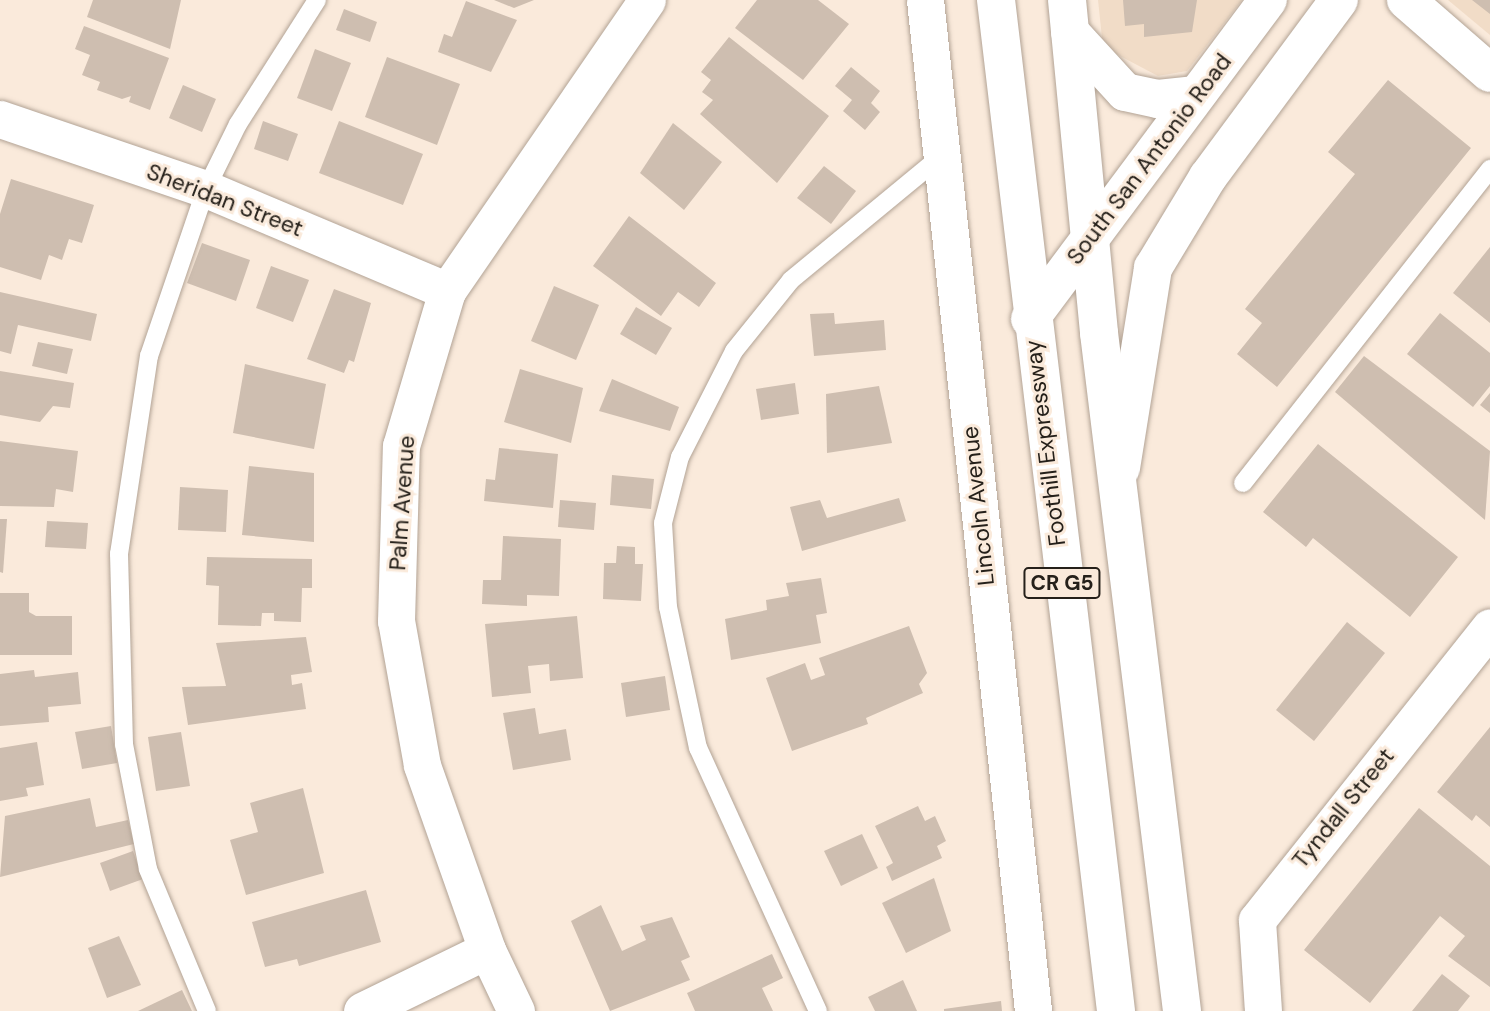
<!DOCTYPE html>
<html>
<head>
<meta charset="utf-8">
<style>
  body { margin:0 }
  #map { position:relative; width:1490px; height:1011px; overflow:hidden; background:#faeadb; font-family:"DM Sans",sans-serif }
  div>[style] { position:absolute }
  .built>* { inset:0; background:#f1dcc7 }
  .building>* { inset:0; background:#cebeb0 }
  .roads { filter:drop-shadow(0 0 2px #b2a395) drop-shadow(0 0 2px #b2a395) }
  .service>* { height:18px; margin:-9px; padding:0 9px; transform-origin:9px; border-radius:9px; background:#fff }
  .minor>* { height:37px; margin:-18.5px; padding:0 18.5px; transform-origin:18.5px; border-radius:18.5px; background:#fff }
  .tertiary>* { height:38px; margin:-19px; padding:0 19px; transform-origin:19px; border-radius:19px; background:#fff }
  .primary>* { height:38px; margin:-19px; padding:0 19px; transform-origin:19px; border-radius:19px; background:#fff }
  .trunk>* { height:38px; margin:-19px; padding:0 19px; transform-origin:19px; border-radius:19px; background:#fff }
  span { translate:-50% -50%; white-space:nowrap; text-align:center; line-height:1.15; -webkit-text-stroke:6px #faeadb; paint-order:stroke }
  .shield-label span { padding:2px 5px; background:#faeadb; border:2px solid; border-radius:5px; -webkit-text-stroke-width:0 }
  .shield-label { font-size:21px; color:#25201a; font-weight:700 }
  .street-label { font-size:23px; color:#25201a }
</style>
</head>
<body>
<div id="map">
  <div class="built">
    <i style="clip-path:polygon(1098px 0,1242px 0,1187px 71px,1158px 76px,1103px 47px)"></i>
    <i style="clip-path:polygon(1448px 0,1490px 0,1490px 35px)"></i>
  </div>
  <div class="building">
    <i style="clip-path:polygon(93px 0,181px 0,170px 49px,87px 17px)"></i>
    <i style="clip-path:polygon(494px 0,534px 0,514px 8px)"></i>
    <i style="clip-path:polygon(757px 0,818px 0,849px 24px,803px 80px,735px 28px)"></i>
    <i style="clip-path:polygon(1123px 0,1197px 0,1192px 32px,1144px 37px,1144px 24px,1125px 26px)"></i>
    <i style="clip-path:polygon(1472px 0,1490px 0,1490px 14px)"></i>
    <i style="clip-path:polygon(466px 1px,517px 20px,491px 72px,438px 52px,444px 34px,452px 37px)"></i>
    <i style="clip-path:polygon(344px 9px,377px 22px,370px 42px,336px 30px)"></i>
    <i style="clip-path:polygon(84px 26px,169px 58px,150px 110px,129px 102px,131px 96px,122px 99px,97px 90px,100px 82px,82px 75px,90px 55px,75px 49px)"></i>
    <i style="clip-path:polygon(729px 37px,829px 116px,777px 183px,700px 114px,713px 100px,702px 92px,711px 80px,701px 72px)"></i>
    <i style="clip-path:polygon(315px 49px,351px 63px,332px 111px,297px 98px)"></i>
    <i style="clip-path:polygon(387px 57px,460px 84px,437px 145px,365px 117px)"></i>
    <i style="clip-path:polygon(851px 67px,880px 91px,871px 103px,880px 112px,865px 130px,843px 111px,852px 100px,835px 86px)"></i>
    <i style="clip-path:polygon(1388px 80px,1471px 148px,1277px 387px,1237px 354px,1262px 323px,1245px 309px,1355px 174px,1328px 152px)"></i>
    <i style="clip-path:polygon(183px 85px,216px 99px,202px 132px,169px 118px)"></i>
    <i style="clip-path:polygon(263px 121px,298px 134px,288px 161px,254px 149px)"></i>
    <i style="clip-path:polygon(339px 121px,423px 154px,403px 205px,319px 173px)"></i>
    <i style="clip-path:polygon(673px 123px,722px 162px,684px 210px,640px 173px)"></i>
    <i style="clip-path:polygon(824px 166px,856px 191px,831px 224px,797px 198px)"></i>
    <i style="clip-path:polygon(11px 179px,94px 205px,82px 243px,69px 239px,62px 260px,49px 255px,41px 280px,0 267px,0 214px)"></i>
    <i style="clip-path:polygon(629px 216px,716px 283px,699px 307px,678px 292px,661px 316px,593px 266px)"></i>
    <i style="clip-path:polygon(202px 243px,250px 260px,236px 301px,187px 283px)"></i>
    <i style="clip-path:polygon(1490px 247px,1490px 323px,1453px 293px)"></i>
    <i style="clip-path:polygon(271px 266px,309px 280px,293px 322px,256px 308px)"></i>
    <i style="clip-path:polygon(554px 286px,599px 305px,576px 360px,531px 341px)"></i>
    <i style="clip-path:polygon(334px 289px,371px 303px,354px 362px,349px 360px,344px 373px,307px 359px)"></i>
    <i style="clip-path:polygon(0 292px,97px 314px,91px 341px,18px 325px,11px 354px,0 351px)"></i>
    <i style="clip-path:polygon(636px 307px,672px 328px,656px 355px,620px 334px)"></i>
    <i style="clip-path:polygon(834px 313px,835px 324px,884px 320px,886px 350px,814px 356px,810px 314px)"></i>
    <i style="clip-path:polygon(1440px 313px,1490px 353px,1490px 386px,1473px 407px,1407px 354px)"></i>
    <i style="clip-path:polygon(38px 342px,73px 349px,67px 374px,32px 366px)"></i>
    <i style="clip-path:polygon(1364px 356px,1490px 451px,1485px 520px,1335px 392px)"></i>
    <i style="clip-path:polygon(245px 364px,326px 384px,314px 449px,233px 433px)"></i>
    <i style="clip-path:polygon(520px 369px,583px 388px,571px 443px,504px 422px)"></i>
    <i style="clip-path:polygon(0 371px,74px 383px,70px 408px,53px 406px,40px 422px,0 415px)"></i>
    <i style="clip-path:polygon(612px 379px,679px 407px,670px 431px,599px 411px)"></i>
    <i style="clip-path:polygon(795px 383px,799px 414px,761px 420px,756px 389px)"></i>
    <i style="clip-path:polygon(879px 386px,892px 443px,827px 453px,826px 394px)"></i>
    <i style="clip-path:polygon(1490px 393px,1490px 413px,1480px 405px)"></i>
    <i style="clip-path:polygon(0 441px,78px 451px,73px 492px,56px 489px,54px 507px,0 506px)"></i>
    <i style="clip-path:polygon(1318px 444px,1458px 557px,1410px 617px,1313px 538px,1306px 547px,1263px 512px)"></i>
    <i style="clip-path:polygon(499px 448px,558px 454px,553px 508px,484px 501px,486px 479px,495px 480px)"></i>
    <i style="clip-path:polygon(249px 466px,314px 473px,314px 542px,242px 535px)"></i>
    <i style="clip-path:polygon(612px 475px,654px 479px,651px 509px,610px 505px)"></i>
    <i style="clip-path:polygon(180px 487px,228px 490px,226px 532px,178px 530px)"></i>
    <i style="clip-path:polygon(899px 498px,906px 521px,802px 551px,790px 507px,820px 500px,827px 518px)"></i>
    <i style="clip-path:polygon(560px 500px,596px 503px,594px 530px,558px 527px)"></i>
    <i style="clip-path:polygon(0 519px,7px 519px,3px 573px,0 572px)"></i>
    <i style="clip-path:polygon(47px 521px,88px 523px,86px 549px,45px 547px)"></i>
    <i style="clip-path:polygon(503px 536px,561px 539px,559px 596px,527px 595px,527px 606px,482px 604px,483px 580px,501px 580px)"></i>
    <i style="clip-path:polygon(617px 546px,635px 547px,635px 564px,643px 564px,641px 601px,603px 599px,604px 563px,616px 563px)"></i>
    <i style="clip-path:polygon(207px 557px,312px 559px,312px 588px,302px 588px,301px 622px,274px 621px,274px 613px,262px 613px,261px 626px,218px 625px,219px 586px,206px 585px)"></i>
    <i style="clip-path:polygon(821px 578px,827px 613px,816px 615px,821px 643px,731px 660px,725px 619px,767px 610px,766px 600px,789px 596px,786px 583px)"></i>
    <i style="clip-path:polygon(0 593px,29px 593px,29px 612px,36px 616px,72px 616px,72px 655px,0 655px)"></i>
    <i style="clip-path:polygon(577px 616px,583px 678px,550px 681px,549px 664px,528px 666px,531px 693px,492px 697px,485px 624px)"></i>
    <i style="clip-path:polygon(1347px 622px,1385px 653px,1314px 741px,1276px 710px)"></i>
    <i style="clip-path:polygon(909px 626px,927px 673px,919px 684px,923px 693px,866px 718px,868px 724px,792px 751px,766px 678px,805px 663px,811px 680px,825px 675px,819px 658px)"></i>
    <i style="clip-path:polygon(306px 637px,312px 672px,291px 675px,292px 685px,302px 683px,306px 709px,188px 725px,182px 687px,226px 686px,216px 643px)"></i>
    <i style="clip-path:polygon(34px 670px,35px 677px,78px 672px,81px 704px,48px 707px,49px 722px,0 726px,0 674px)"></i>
    <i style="clip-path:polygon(665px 676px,670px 710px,626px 717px,621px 683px)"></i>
    <i style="clip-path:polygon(535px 708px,539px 734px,566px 729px,571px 760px,513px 770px,503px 713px)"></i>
    <i style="clip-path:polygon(111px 726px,117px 763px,82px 769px,75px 732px)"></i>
    <i style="clip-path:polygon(1490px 727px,1490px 827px,1476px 815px,1472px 821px,1437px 792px)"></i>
    <i style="clip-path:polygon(181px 732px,190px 786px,156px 791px,148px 737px)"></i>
    <i style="clip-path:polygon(37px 742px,44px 785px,26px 788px,28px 796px,0 801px,0 748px)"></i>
    <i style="clip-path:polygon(303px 788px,324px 873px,246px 895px,230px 840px,258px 832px,250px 803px)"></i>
    <i style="clip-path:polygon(90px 798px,96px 827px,128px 820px,134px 844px,0 877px,5px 816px)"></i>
    <i style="clip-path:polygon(918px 806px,925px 821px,935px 816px,946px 841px,937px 846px,942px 858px,892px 881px,886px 867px,893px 863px,875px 826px)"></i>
    <i style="clip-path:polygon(1419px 808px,1490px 866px,1490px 987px,1448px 956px,1465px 936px,1440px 916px,1370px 1003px,1304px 950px)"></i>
    <i style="clip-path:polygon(862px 834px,878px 868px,841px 886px,824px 851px)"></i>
    <i style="clip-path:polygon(133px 851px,143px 879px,110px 891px,100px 863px)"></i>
    <i style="clip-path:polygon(934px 878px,951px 931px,906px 953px,882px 903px)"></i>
    <i style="clip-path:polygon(366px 890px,381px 942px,299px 966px,297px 959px,265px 967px,252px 922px)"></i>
    <i style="clip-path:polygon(601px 905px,622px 951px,646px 940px,640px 926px,672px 917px,690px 957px,681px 961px,690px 980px,610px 1011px,571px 921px)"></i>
    <i style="clip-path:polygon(119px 936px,141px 985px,107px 998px,88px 948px)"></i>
    <i style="clip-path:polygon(772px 954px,783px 978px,762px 988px,773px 1011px,695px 1011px,687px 993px)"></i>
    <i style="clip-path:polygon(1442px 974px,1470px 996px,1458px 1011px,1412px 1011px)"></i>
    <i style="clip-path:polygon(903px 980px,917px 1011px,875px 1011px,868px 997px)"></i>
    <i style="clip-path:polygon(182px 990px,192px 1011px,138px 1011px)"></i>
    <i style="clip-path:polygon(1001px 1001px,1002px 1011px,944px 1011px,944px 1009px)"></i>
  </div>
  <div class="roads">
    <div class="service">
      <i style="left:1243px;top:483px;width:400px;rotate:-51.8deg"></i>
      <i style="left:207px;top:1011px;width:154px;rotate:-112.6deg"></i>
      <i style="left:148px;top:869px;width:127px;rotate:-100.9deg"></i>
      <i style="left:124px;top:744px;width:190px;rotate:-91.5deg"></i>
      <i style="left:119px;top:554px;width:200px;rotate:-81.4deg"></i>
      <i style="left:149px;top:356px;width:176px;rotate:-71.2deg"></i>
      <i style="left:206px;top:189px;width:72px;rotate:-63.8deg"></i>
      <i style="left:238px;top:124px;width:147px;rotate:-57.5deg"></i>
      <i style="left:818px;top:1011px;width:289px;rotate:-114.5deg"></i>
      <i style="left:698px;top:748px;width:144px;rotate:-102deg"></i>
      <i style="left:668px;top:607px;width:84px;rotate:-93.4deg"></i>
      <i style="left:663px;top:523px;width:68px;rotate:-75.6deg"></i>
      <i style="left:680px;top:457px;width:119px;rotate:-63deg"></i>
      <i style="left:734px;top:351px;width:91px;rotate:-51.2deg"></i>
      <i style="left:791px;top:280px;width:193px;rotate:-39.5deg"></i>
    </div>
    <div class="minor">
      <i style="left:925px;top:0;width:1017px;rotate:83.9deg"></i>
      <i style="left:0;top:119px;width:218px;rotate:18.8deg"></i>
      <i style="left:206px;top:189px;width:262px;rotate:22.9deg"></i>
      <i style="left:362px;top:1011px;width:139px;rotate:-26deg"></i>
      <i style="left:516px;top:1011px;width:68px;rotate:-115.4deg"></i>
      <i style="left:487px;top:950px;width:196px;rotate:-109.4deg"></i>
      <i style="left:422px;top:765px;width:146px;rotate:-100.2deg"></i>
      <i style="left:396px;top:621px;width:175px;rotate:-88.4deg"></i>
      <i style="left:401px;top:446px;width:162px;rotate:-73.5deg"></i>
      <i style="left:447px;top:291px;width:353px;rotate:-55.5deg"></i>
      <i style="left:1263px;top:1011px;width:91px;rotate:-93.8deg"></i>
      <i style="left:1257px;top:920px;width:374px;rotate:-51.5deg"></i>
    </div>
    <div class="tertiary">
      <i style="left:1406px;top:0;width:111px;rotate:41deg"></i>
    </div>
    <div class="primary">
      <i style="left:1030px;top:319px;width:398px;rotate:-53.3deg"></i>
      <i style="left:1121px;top:468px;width:203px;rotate:-80.9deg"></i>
      <i style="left:1153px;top:268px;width:106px;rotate:-58.9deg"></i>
      <i style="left:1208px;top:177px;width:220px;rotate:-53.5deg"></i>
    </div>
    <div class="trunk">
      <i style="left:996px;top:0;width:1018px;rotate:83.23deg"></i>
      <i style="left:1067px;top:0;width:335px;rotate:84.5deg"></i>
      <i style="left:1099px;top:333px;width:683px;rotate:83.02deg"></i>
      <i style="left:1070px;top:32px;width:81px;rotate:47.5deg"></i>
      <i style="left:1125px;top:92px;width:34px;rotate:12deg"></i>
      <i style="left:1158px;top:99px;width:36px;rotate:-6deg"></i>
    </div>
  </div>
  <div class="shield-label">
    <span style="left:1062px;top:583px">CR G5</span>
  </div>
  <div class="street-label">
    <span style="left:1149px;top:159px;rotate:-53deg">South San Antonio Road</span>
    <span style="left:225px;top:200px;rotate:21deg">Sheridan Street</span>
    <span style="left:1045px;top:443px;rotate:-97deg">Foothill Expressway</span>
    <span style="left:402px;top:503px;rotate:-86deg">Palm Avenue</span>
    <span style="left:978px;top:506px;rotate:-96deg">Lincoln Avenue</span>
    <span style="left:1343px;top:808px;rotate:-51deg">Tyndall Street</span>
  </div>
</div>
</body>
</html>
